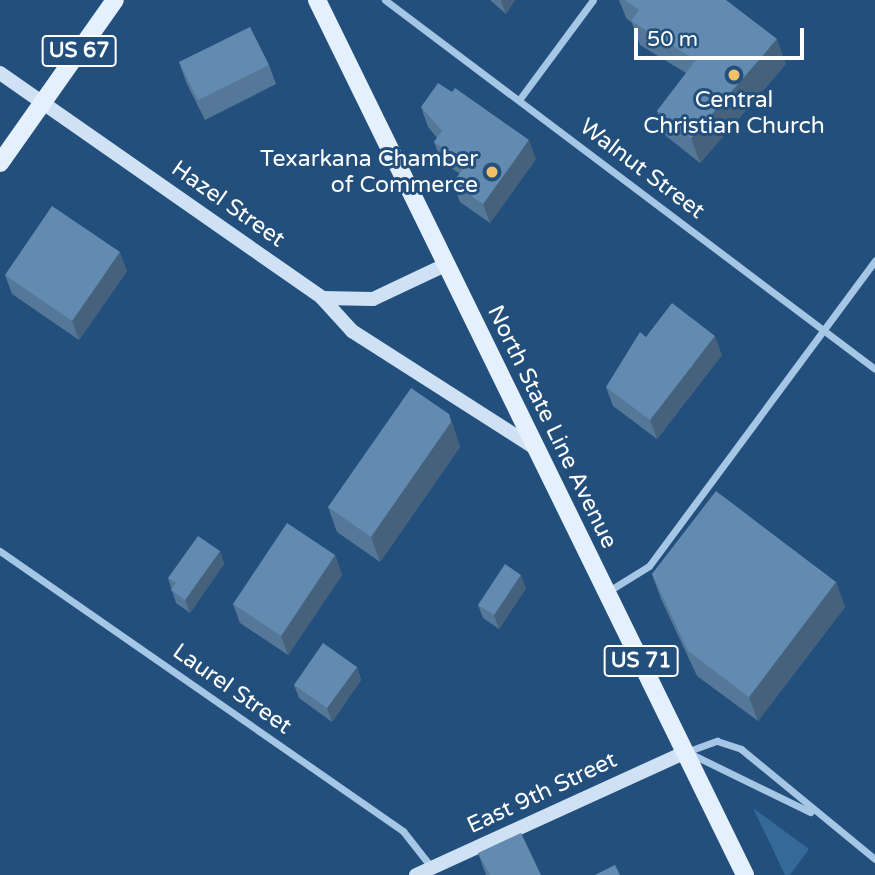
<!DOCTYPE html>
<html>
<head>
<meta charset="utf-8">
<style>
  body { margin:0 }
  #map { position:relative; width:875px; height:875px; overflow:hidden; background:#224f7b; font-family:"Varela Round",sans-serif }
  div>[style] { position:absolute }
  .green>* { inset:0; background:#356998 }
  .street>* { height:7px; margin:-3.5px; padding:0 3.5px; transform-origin:3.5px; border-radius:3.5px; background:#a5c6e5 }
  .secondary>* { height:14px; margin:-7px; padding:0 7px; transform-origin:7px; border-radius:7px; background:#cee1f5 }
  .primary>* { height:18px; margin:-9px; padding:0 9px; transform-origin:9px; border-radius:9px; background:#e5f0fd }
  .wall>* { inset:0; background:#557898 }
  .shaded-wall>* { inset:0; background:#45617c }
  .building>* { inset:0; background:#638bb1 }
  .dots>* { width:19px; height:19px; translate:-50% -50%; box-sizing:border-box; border:4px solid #224f7b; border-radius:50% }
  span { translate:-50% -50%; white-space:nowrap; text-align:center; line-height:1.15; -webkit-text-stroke:6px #224f7b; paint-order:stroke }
  .shield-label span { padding:2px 5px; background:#224f7b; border:2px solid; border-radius:5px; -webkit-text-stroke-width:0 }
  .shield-label { font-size:21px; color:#fff; font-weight:700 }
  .poi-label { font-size:23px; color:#fff }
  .right { translate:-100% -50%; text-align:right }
  .street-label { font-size:23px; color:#fff }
  .scale { position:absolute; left:634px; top:28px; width:170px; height:32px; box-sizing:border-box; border:4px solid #fff; border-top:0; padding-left:9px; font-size:21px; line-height:24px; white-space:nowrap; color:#fff; -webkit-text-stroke:5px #224f7b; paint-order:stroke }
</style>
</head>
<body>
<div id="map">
  <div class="green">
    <i style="clip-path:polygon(753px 808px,809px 849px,790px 875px,785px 875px)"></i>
  </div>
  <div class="street">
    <i style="left:385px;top:0;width:613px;rotate:36.98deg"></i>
    <i style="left:519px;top:100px;width:124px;rotate:-53.5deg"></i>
    <i style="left:0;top:551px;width:491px;rotate:34.8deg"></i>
    <i style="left:403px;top:831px;width:47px;rotate:51.9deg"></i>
    <i style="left:607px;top:592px;width:49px;rotate:-31.8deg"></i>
    <i style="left:649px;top:566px;width:380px;rotate:-53.5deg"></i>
    <i style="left:686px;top:752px;width:33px;rotate:-20deg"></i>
    <i style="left:717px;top:741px;width:25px;rotate:18deg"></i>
    <i style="left:741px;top:749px;width:173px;rotate:39.4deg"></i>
    <i style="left:689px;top:753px;width:135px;rotate:26deg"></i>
  </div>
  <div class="secondary">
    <i style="left:0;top:73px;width:393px;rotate:34.9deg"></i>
    <i style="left:322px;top:298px;width:51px;rotate:1.1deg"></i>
    <i style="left:373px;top:299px;width:80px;rotate:-25.3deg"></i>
    <i style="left:322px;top:298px;width:45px;rotate:47.7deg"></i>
    <i style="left:352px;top:331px;width:217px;rotate:32.6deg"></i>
    <i style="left:416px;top:875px;width:297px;rotate:-24.5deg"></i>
  </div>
  <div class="primary">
    <i style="left:317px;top:0;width:974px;rotate:63.93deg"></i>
    <i style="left:0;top:163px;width:199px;rotate:-54.8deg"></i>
  </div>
  <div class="wall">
    <i style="clip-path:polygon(490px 0,515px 0,506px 14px)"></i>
    <i style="clip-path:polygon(619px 0,726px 0,786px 64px,700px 163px,666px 136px,657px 111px,686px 73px,640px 45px,632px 23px,626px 18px)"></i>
    <i style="clip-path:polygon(179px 62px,269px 65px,276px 84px,205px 120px,186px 82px)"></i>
    <i style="clip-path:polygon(421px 107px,536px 159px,490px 223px,460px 202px,453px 183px,460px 174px,441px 161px,434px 142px,437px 138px,428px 127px)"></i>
    <i style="clip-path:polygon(127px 271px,79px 340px,12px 294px,5px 275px)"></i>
    <i style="clip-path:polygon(722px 355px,657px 439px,613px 406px,606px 387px)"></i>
    <i style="clip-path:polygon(449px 414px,460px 447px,380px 562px,337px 532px,328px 507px)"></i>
    <i style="clip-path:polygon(220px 551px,224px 564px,190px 613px,176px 603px,168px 578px)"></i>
    <i style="clip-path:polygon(335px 555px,342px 575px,288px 655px,240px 623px,233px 604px)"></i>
    <i style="clip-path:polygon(652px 574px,836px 582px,845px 607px,758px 721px,697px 676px,661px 599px)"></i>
    <i style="clip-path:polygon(526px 588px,499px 629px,483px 618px,478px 605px)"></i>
    <i style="clip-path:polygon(357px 667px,361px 680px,332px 722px,299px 698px,294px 685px)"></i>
    <i style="clip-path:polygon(478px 853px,541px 875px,486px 875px)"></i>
  </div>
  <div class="shaded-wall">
    <i style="clip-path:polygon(502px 0,515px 0,506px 14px,501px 1px)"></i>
    <i style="clip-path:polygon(777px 39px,786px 64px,700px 163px,691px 138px)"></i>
    <i style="clip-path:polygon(529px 140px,536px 159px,490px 223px,483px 204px)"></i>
    <i style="clip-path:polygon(120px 252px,127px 271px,79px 340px,72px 321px)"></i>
    <i style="clip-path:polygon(715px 336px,722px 355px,657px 439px,650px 420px)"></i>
    <i style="clip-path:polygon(449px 414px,460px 447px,380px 562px,371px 537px)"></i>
    <i style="clip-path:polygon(220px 551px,224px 564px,190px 613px,185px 600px)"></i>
    <i style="clip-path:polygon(335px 555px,342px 575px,288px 655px,281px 636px)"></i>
    <i style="clip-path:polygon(521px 575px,526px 588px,499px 629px,494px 615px)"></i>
    <i style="clip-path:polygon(836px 582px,845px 607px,758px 721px,749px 697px)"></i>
    <i style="clip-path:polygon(357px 667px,361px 680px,332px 722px,327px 708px)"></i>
  </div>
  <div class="building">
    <i style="clip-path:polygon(625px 0,726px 0,777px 39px,691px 138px,657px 111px,696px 60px,631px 21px,639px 10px)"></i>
    <i style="clip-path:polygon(250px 27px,269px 65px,198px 100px,179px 62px)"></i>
    <i style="clip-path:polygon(438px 83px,452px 92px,455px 88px,529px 140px,483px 204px,453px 183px,466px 164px,434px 142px,442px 131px,421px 107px)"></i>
    <i style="clip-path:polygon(52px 206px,120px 252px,72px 321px,5px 275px)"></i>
    <i style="clip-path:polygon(672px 303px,715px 336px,650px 420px,606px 387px,640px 332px,646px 337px)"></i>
    <i style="clip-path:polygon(411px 388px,449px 414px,451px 422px,371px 537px,328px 507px)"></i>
    <i style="clip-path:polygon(716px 491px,836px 582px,749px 697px,688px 651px,652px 574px)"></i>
    <i style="clip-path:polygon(287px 523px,335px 555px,281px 636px,233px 604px)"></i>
    <i style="clip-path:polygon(198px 536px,220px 551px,185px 600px,171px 590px,176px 583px,168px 578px)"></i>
    <i style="clip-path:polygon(505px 564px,521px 575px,494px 615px,478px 605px)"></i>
    <i style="clip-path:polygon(323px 643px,357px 667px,327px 708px,294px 685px)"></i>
    <i style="clip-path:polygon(521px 833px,541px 875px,490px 875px,478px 853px)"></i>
    <i style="clip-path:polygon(615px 865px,620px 875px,595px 875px)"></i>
  </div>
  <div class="dots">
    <i style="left:734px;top:75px;background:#f1c067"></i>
    <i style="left:492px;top:172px;background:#f1c067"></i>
  </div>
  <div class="shield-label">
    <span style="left:79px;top:51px">US 67</span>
    <span style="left:641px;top:661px">US 71</span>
  </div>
  <div class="poi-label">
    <span style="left:734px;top:113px">Central<br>Christian Church</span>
    <span class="right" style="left:478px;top:172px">Texarkana Chamber<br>of Commerce</span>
  </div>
  <div class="street-label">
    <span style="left:642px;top:169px;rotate:37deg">Walnut Street</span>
    <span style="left:228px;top:204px;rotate:35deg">Hazel Street</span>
    <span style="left:552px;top:427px;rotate:64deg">North State Line Avenue</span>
    <span style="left:232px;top:689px;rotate:35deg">Laurel Street</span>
    <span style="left:542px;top:793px;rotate:-25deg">East 9th Street</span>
  </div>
  <div class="scale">50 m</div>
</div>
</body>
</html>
